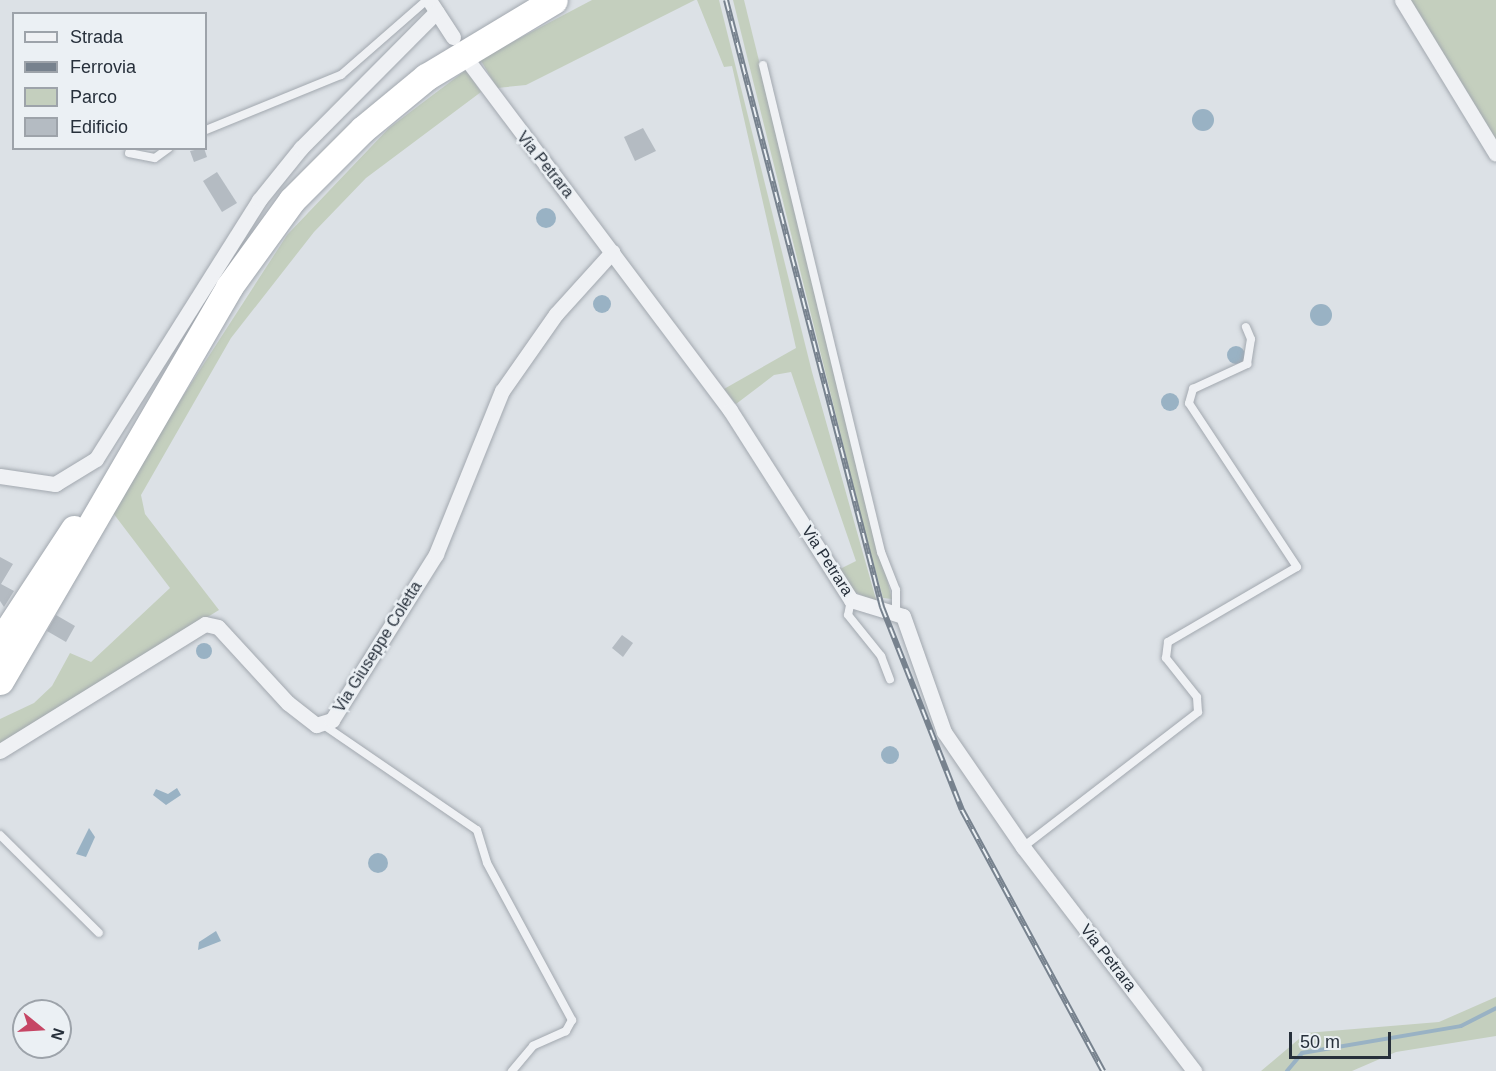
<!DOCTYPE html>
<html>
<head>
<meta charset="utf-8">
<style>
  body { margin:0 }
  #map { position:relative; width:1496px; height:1071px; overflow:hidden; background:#dce1e6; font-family:Helvetica,sans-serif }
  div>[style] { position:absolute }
  .green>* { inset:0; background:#c4cfbe }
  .water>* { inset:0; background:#99b2c4 }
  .round { border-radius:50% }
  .stream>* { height:4px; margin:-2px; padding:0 2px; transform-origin:2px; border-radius:2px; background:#99b2c4 }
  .building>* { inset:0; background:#b4bbc2 }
  .roads { filter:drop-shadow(0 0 2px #a2a8af) drop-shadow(0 0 2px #a2a8af) }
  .lane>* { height:8px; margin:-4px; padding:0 4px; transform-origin:4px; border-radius:4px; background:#eff1f4 }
  .street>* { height:15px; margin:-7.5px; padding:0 7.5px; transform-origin:7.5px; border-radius:7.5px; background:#eff1f4 }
  .highway>* { height:27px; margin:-13.5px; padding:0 13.5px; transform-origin:13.5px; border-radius:13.5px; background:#fff }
  .rail>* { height:6px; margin-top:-3px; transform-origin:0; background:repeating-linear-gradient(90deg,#ebf0f4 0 11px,#77828e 0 22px); box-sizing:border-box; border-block:2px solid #77828e }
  span { translate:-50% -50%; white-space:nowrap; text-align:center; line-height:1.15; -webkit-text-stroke:5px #ebf0f4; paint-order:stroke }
  .street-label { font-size:16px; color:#27303b }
  .legend { position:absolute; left:12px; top:12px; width:195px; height:138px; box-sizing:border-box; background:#ebf0f4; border:2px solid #9da3aa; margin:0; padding:8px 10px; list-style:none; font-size:18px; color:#27303b }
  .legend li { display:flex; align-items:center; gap:12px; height:30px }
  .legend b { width:30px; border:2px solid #9da3aa }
  .north { position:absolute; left:12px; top:999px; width:60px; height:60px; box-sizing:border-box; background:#ebf0f4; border:2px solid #9da3aa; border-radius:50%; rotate:108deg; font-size:16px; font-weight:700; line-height:24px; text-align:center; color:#27303b }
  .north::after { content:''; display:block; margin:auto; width:21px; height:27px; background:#c64665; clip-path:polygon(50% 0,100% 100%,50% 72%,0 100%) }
  .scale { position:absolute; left:1289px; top:1032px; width:102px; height:27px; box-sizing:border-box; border:3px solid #27303b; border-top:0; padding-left:8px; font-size:18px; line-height:21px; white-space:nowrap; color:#27303b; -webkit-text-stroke:4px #ebf0f4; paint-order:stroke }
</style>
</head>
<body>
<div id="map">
  <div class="green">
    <i style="clip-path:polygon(592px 0,695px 0,526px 85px,497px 88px,480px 59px)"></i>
    <i style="clip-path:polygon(697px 0,719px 0,812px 372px,877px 603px,853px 591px,840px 569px,856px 561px,791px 372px,774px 375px,736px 404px,724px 389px,796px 348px,732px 66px,724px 67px)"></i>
    <i style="clip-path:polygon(733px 0,744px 0,892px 599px,883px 598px,862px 520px)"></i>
    <i style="clip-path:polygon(1409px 0,1496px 0,1496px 146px)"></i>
    <i style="clip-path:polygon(466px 70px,481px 92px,366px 178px,314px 232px,231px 338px,141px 495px,145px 514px,219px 610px,0 745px,0 719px,34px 703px,52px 686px,70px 653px,91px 662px,170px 588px,110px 509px,287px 235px,389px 128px)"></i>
    <i style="clip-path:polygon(1496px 997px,1496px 1036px,1396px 1052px,1352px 1071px,1261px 1071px,1306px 1033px,1439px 1022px)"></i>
  </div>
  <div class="water">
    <i class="round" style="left:1192px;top:109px;width:22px;height:22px"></i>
    <i class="round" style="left:536px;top:208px;width:20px;height:20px"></i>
    <i class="round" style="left:593px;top:295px;width:18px;height:18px"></i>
    <i class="round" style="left:1310px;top:304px;width:22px;height:22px"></i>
    <i class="round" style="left:1227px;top:346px;width:18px;height:18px"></i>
    <i class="round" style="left:1161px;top:393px;width:18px;height:18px"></i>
    <i class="round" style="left:196px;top:643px;width:16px;height:16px"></i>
    <i class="round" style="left:881px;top:746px;width:18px;height:18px"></i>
    <i style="clip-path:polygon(177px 788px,181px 795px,166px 805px,153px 795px,156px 789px,168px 794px)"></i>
    <i style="clip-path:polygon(89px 828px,95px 837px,86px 857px,76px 854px)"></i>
    <i class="round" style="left:368px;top:853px;width:20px;height:20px"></i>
    <i style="clip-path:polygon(216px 931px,221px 941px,198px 950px,199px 942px)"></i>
  </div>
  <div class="stream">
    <i style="left:1287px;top:1071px;width:23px;rotate:-50deg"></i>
    <i style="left:1302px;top:1053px;width:161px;rotate:-9.6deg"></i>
    <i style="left:1461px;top:1026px;width:39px;rotate:-27deg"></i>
  </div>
  <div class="building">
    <i style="clip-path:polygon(643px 128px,656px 151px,635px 161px,624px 137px)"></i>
    <i style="clip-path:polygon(204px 148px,207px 157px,194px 162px,190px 151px)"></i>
    <i style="clip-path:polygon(217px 172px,237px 203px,222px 212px,203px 181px)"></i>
    <i style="clip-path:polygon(0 557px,13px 564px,1px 584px,14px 591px,4px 607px,0 601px)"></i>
    <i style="clip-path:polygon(56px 615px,75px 626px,66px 642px,47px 631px)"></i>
    <i style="clip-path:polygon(622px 635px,633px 643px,623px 657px,612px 648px)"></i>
  </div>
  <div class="roads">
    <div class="lane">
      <i style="left:763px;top:65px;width:501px;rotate:76.38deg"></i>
      <i style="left:881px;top:552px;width:41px;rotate:68.5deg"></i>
      <i style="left:896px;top:590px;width:20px;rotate:90deg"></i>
      <i style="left:206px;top:130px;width:146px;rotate:-22.2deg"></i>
      <i style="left:341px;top:75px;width:114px;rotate:-41.1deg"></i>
      <i style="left:129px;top:153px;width:26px;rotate:11deg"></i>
      <i style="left:155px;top:158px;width:17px;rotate:-36deg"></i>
      <i style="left:851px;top:600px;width:15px;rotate:101deg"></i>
      <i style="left:848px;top:615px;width:53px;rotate:51.2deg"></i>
      <i style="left:881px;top:656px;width:25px;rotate:69deg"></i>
      <i style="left:325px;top:726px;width:184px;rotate:34.4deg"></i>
      <i style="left:477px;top:830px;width:34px;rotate:73deg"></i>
      <i style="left:487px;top:863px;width:179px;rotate:61.6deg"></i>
      <i style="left:572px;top:1020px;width:13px;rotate:119deg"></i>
      <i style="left:566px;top:1031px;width:36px;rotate:156deg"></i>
      <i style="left:533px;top:1046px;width:33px;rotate:130deg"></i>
      <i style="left:0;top:835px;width:139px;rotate:44.7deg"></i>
      <i style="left:1023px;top:847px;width:221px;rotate:-37.6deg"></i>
      <i style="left:1198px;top:712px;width:15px;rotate:-94deg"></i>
      <i style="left:1197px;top:697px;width:50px;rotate:-128.5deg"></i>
      <i style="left:1166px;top:658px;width:16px;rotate:-83deg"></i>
      <i style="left:1168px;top:642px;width:149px;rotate:-30.2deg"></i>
      <i style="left:1297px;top:567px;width:196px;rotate:-123.4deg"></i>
      <i style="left:1189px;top:403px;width:15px;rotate:-74deg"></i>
      <i style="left:1193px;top:389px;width:60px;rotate:-24.8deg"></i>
      <i style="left:1247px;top:364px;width:25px;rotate:-81deg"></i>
      <i style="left:1251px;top:339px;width:13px;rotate:-113deg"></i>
    </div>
    <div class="street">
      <i style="left:429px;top:0;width:44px;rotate:57deg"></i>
      <i style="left:1402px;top:0;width:180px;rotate:58.6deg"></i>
      <i style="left:471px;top:65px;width:431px;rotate:53.1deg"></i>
      <i style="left:730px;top:410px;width:225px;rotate:57.5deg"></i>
      <i style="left:851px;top:600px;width:54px;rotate:17.1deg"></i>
      <i style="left:903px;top:616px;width:123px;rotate:70.5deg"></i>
      <i style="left:944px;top:732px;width:140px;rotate:55.5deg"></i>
      <i style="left:1023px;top:847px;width:282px;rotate:52.6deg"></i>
      <i style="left:0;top:476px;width:56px;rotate:8.3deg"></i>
      <i style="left:55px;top:484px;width:48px;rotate:-31.4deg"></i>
      <i style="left:96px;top:459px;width:306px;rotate:-57.8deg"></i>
      <i style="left:259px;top:200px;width:67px;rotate:-51.1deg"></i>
      <i style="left:301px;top:148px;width:192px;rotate:-45.2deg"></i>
      <i style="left:0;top:751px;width:241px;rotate:-31.8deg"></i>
      <i style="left:205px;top:624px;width:13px;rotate:13deg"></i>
      <i style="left:218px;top:627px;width:103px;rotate:47.4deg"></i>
      <i style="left:288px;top:703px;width:36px;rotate:38deg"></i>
      <i style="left:316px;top:725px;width:17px;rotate:-17deg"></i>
      <i style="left:332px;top:720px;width:196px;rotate:-57.9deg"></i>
      <i style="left:436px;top:554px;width:176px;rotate:-68deg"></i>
      <i style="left:502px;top:391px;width:94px;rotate:-55deg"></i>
      <i style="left:556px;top:314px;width:84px;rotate:-47.9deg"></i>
    </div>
    <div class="highway">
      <i style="left:0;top:642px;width:135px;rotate:-56.8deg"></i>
      <i style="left:0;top:681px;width:456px;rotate:-59.8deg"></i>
      <i style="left:229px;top:287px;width:107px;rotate:-54.1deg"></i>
      <i style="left:292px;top:200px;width:100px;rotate:-45deg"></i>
      <i style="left:363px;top:129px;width:82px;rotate:-39.5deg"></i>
      <i style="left:426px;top:77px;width:149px;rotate:-31deg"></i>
    </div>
  </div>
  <div class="rail">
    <i style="left:726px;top:0;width:627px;rotate:75.59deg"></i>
    <i style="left:882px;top:607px;width:218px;rotate:68.5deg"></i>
    <i style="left:962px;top:810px;width:297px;rotate:61.6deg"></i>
  </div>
  <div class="street-label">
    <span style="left:545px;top:165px;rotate:51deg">Via Petrara</span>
    <span style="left:827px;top:561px;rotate:57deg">Via Petrara</span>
    <span style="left:378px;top:647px;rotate:-58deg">Via Giuseppe Coletta</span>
    <span style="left:1108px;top:958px;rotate:52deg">Via Petrara</span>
  </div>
  <ul class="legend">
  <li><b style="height:8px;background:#eff1f4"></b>Strada</li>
  <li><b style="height:8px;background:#77828e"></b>Ferrovia</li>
  <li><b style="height:16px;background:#c4cfbe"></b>Parco</li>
  <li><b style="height:16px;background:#b4bbc2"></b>Edificio</li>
  </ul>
  <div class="north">N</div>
  <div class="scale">50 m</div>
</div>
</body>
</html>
